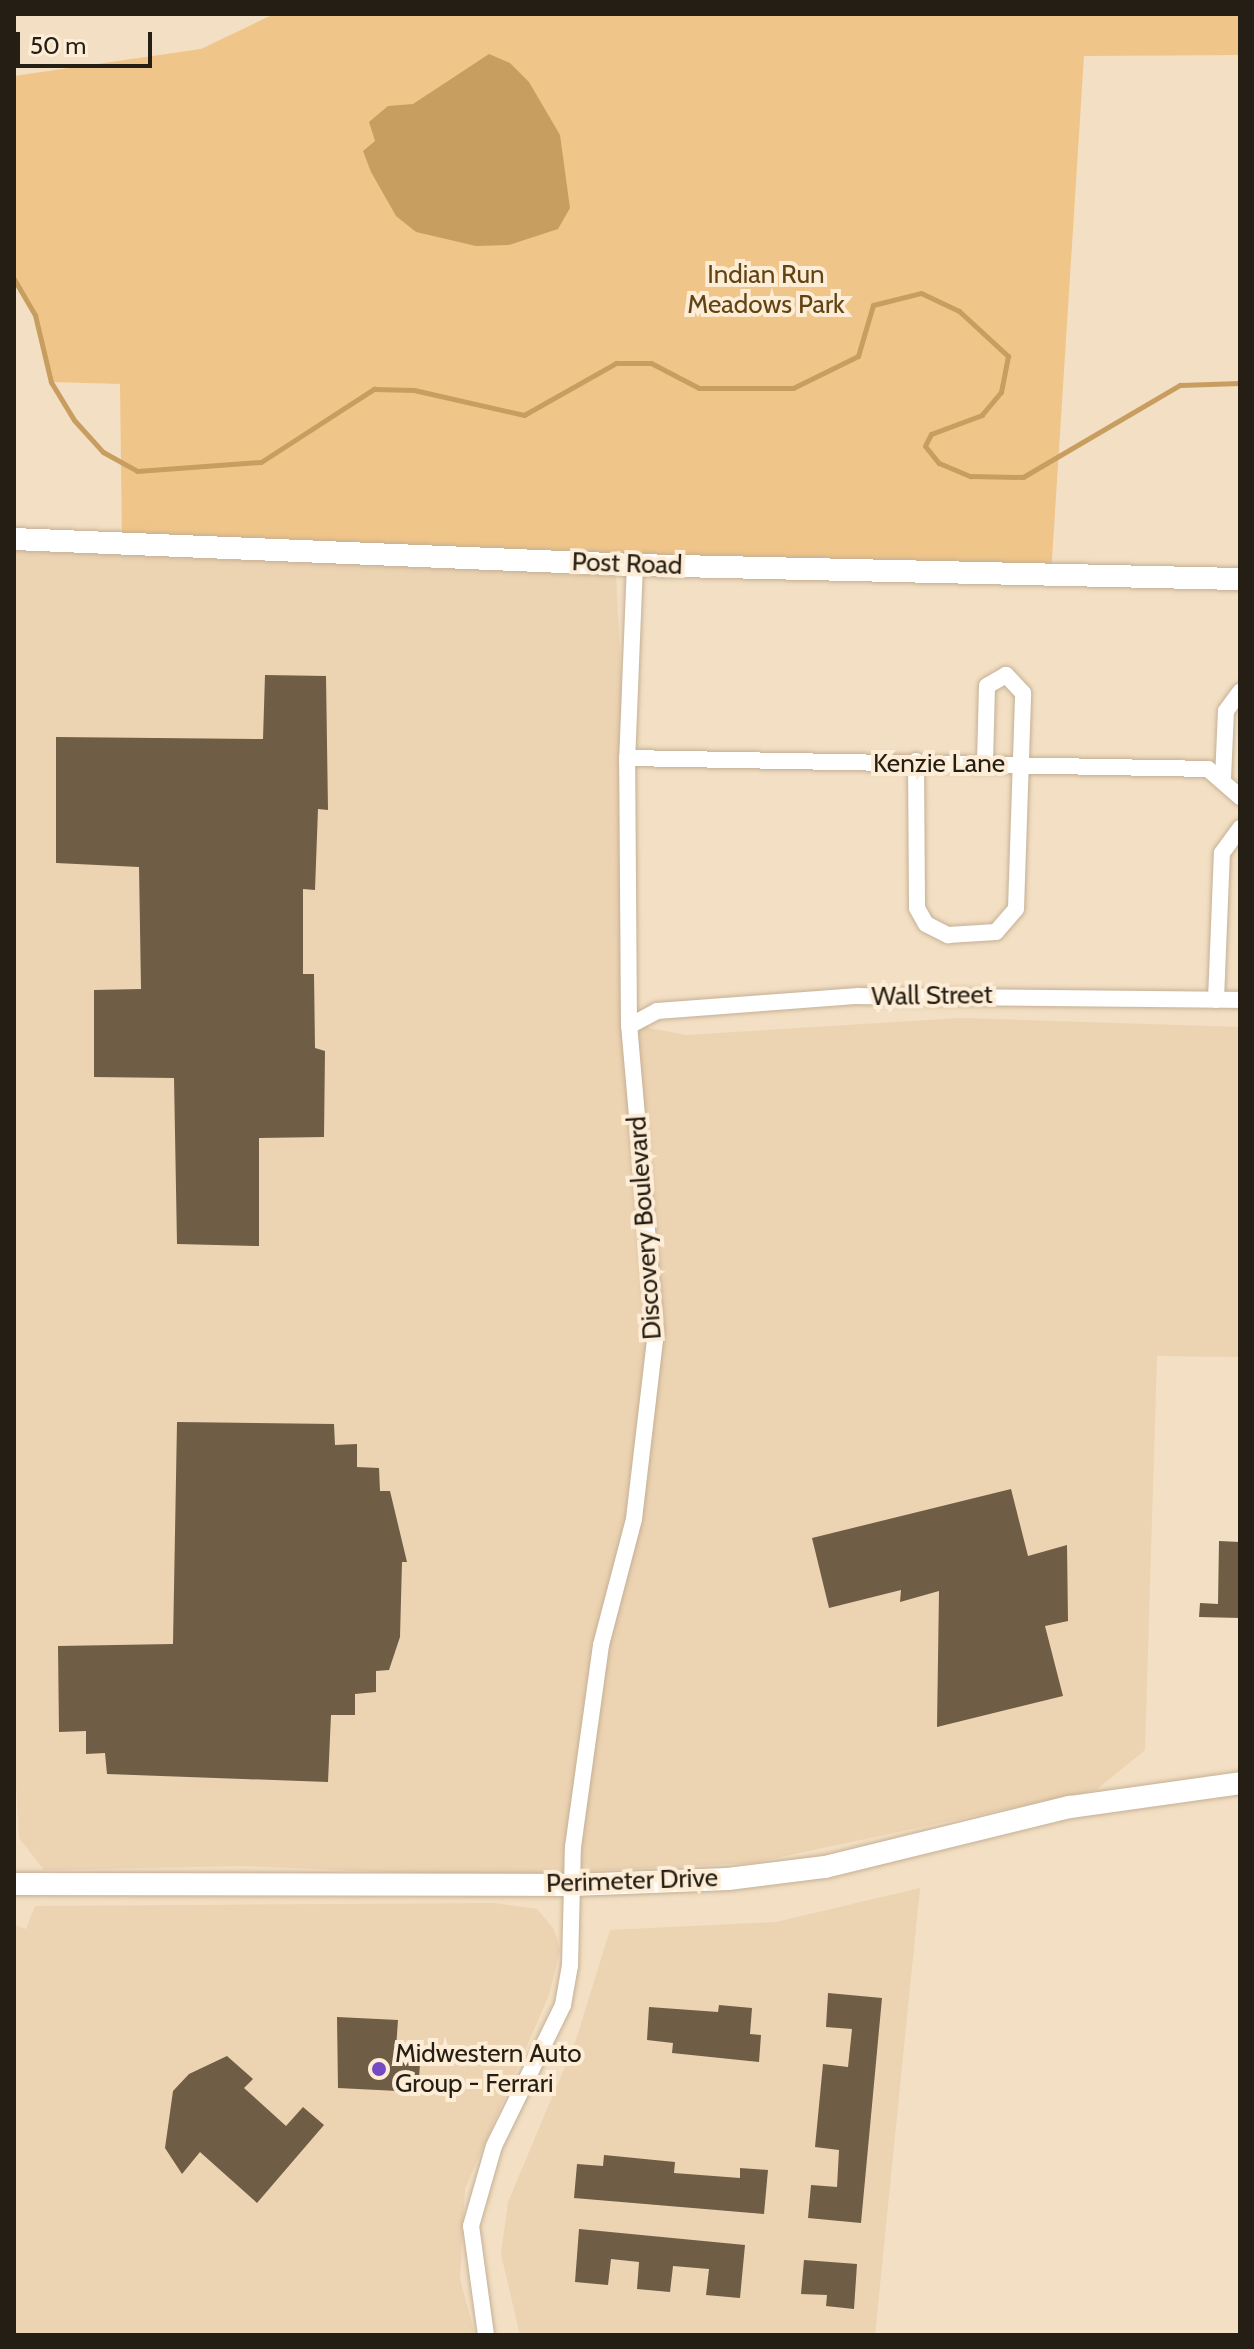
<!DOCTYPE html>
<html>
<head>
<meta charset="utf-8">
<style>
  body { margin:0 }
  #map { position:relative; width:1254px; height:2349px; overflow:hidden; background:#f3dfc3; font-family:Cabin,sans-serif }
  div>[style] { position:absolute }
  .built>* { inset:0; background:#ecd3b2 }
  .green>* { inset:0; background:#f0c589 }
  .water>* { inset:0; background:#c89e60 }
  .stream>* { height:5px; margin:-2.5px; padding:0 2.5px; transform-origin:2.5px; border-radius:2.5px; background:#c89e60 }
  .building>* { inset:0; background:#6f5d45 }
  .roads { filter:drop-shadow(0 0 2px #c4b095) drop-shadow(0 0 2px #c4b095) }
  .street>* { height:16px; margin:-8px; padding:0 8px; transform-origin:8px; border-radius:8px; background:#fff }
  .secondary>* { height:22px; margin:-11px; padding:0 11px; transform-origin:11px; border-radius:11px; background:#fff }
  .dots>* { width:22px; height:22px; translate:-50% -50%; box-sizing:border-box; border:4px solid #fdedd6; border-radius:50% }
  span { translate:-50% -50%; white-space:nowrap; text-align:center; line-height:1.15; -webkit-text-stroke:8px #fdedd6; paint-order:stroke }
  .park-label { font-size:26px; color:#624414 }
  .street-label { font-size:26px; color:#251e14 }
  .poi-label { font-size:26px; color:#251e14 }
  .left { translate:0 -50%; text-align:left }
  .frame { position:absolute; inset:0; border:16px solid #251e14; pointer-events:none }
  .scale { position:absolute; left:16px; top:32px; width:136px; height:36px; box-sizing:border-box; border:4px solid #251e14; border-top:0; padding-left:10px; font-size:24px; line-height:28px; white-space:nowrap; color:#251e14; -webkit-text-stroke:6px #fdedd6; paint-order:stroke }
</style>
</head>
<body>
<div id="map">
  <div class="built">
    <i style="clip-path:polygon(14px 550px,616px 575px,622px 698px,620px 995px,649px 1028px,686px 1035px,961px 1018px,1240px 1027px,1240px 1357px,1157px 1356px,1145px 1750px,1096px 1790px,753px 1863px,486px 1876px,242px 1866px,44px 1870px,19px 1838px,14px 1750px)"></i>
    <i style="clip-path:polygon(920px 1888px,875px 2335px,520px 2335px,501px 2254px,508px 2202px,576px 2040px,610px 1930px,776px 1922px)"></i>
    <i style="clip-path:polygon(494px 1903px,537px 1909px,554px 1929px,560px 1950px,549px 1995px,465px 2189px,460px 2279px,475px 2335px,14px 2335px,14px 1925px,26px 1929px,35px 1906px)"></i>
  </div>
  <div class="green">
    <i style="clip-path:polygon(274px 14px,1240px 14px,1240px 55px,1084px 56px,1051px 575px,122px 542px,120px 384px,51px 382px,35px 315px,14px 279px,14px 76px,201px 49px)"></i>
  </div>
  <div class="water">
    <i style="clip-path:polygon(489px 54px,510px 63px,529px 82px,560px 135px,570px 208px,558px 229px,509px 245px,476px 246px,416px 232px,396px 216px,371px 172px,363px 151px,375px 141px,369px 122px,388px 106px,413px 104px)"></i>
  </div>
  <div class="stream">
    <i style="left:14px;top:279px;width:42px;rotate:59.7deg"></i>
    <i style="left:35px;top:315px;width:69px;rotate:76.6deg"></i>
    <i style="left:51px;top:382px;width:44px;rotate:58.8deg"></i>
    <i style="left:74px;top:420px;width:43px;rotate:47.8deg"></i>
    <i style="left:103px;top:452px;width:39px;rotate:29deg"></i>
    <i style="left:137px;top:471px;width:124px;rotate:-4.2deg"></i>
    <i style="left:261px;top:462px;width:135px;rotate:-32.9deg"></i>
    <i style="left:374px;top:389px;width:40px;rotate:1.4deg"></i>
    <i style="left:414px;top:390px;width:113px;rotate:12.8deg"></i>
    <i style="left:524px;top:415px;width:106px;rotate:-29.5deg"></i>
    <i style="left:616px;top:363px;width:35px"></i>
    <i style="left:651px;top:363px;width:54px;rotate:27.5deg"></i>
    <i style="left:699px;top:388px;width:94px"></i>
    <i style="left:793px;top:388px;width:72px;rotate:-26.2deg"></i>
    <i style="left:858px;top:356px;width:53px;rotate:-73.6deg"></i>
    <i style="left:873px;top:305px;width:49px;rotate:-14deg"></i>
    <i style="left:921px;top:293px;width:42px;rotate:25.3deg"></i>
    <i style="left:959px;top:311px;width:67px;rotate:42.6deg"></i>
    <i style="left:1008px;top:356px;width:37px;rotate:101deg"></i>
    <i style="left:1001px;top:392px;width:30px;rotate:130deg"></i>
    <i style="left:982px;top:415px;width:54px;rotate:159.6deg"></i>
    <i style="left:931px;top:434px;width:13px;rotate:117deg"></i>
    <i style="left:925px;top:446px;width:22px;rotate:51deg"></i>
    <i style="left:939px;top:463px;width:34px;rotate:23deg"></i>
    <i style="left:970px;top:476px;width:53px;rotate:1.1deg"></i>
    <i style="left:1023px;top:477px;width:182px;rotate:-30.4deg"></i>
    <i style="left:1180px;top:385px;width:60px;rotate:-1.9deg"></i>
  </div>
  <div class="building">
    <i style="clip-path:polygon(265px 675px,326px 676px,328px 810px,318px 809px,315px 890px,303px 889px,303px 974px,314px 974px,315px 1048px,325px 1051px,324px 1137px,259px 1138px,259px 1246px,177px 1244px,174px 1078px,94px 1077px,94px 990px,141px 989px,139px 867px,56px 863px,56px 737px,263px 739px)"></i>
    <i style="clip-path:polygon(177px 1422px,334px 1424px,335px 1445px,357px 1444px,357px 1467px,379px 1468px,380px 1491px,390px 1491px,407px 1562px,402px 1562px,400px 1637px,389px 1670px,376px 1671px,376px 1692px,355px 1694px,355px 1715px,331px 1715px,328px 1782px,107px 1774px,105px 1753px,86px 1754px,86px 1731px,59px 1732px,58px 1646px,173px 1644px)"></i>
    <i style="clip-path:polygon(1011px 1489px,1028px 1556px,1067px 1545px,1068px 1621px,1045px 1626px,1063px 1696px,937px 1727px,939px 1591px,900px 1602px,901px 1590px,829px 1608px,812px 1538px)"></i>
    <i style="clip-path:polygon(1219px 1541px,1240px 1542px,1240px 1618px,1199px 1617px,1200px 1603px,1218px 1604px)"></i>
    <i style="clip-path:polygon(828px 1993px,882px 1998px,861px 2223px,808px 2218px,811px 2185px,837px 2187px,839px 2150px,815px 2147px,823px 2064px,848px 2067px,852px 2029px,826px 2027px)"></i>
    <i style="clip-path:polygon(719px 2005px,752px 2008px,750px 2034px,761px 2035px,759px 2062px,672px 2053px,673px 2043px,647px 2040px,649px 2007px,718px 2012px)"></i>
    <i style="clip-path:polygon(337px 2017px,398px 2020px,396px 2049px,421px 2050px,418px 2092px,338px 2088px)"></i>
    <i style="clip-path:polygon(227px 2056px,253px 2079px,244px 2088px,286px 2126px,303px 2107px,324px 2125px,257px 2203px,200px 2152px,182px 2174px,165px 2148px,173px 2091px,189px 2074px)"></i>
    <i style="clip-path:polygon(604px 2155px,675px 2162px,674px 2173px,740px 2178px,740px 2168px,768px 2170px,764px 2214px,574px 2198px,577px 2164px,603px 2166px)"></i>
    <i style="clip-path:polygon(579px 2229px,745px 2245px,740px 2298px,706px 2295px,709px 2269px,673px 2266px,670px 2292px,637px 2289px,639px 2262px,611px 2259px,608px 2285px,575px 2282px)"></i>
    <i style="clip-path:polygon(804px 2260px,857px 2264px,854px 2309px,826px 2306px,827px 2295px,801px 2294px)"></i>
  </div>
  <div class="roads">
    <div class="street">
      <i style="left:627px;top:758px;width:581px;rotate:1.08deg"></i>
      <i style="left:1208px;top:769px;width:43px;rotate:41.2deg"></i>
      <i style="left:916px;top:761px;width:147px;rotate:89.6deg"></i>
      <i style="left:917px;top:908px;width:18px;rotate:61deg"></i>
      <i style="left:926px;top:924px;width:25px;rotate:27deg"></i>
      <i style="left:948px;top:935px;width:48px;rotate:-3.6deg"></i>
      <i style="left:996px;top:932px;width:30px;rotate:-49deg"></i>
      <i style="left:1016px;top:909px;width:216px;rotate:-88.1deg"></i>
      <i style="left:1023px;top:693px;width:25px;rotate:-133deg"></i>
      <i style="left:1006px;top:675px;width:22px;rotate:150deg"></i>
      <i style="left:987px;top:686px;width:77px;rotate:91.5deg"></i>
      <i style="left:1223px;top:779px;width:68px;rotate:-87.5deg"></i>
      <i style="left:1226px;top:711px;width:24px;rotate:-54deg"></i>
      <i style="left:1216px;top:1000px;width:147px;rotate:-87.7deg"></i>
      <i style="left:1222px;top:853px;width:31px;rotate:-54deg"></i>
      <i style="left:629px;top:1026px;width:32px;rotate:-28deg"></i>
      <i style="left:657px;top:1011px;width:202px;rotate:-4.3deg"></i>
      <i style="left:858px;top:996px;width:382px;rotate:0.6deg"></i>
      <i style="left:486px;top:2335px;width:110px;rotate:-97.8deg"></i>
      <i style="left:471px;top:2226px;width:83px;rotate:-74deg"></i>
      <i style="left:494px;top:2146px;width:157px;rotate:-63.9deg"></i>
      <i style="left:563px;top:2005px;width:40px;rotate:-80deg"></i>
      <i style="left:570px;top:1966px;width:119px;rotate:-88.6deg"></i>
      <i style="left:573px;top:1847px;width:204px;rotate:-82.1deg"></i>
      <i style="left:601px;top:1645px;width:130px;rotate:-75.3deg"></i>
      <i style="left:634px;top:1519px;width:187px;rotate:-83.3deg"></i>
      <i style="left:656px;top:1333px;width:308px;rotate:-95deg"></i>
      <i style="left:629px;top:1026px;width:263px;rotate:-90.4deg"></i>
      <i style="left:627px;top:763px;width:198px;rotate:-87.7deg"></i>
    </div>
    <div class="secondary">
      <i style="left:14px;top:539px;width:622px;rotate:2.4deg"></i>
      <i style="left:635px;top:565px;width:605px;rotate:1.33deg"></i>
      <i style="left:14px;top:1884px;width:558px;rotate:0.1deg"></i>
      <i style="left:572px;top:1885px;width:156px;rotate:-2.2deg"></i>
      <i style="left:728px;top:1879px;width:98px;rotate:-7.1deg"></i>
      <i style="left:825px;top:1867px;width:252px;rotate:-13.8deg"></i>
      <i style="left:1070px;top:1807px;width:172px;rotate:-8deg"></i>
    </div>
  </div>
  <div class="dots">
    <i style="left:379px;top:2069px;background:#754bc3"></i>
  </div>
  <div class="park-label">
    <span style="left:766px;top:290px">Indian Run<br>Meadows Park</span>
  </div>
  <div class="street-label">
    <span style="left:627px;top:564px;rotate:2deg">Post Road</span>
    <span style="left:939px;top:764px">Kenzie Lane</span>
    <span style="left:932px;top:996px;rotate:-1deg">Wall Street</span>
    <span style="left:645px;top:1228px;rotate:-94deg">Discovery Boulevard</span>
    <span style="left:632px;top:1881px;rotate:-2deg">Perimeter Drive</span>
  </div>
  <div class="poi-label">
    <span class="left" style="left:395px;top:2069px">Midwestern Auto<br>Group - Ferrari</span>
  </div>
  <div class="frame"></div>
  <div class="scale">50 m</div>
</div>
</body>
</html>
